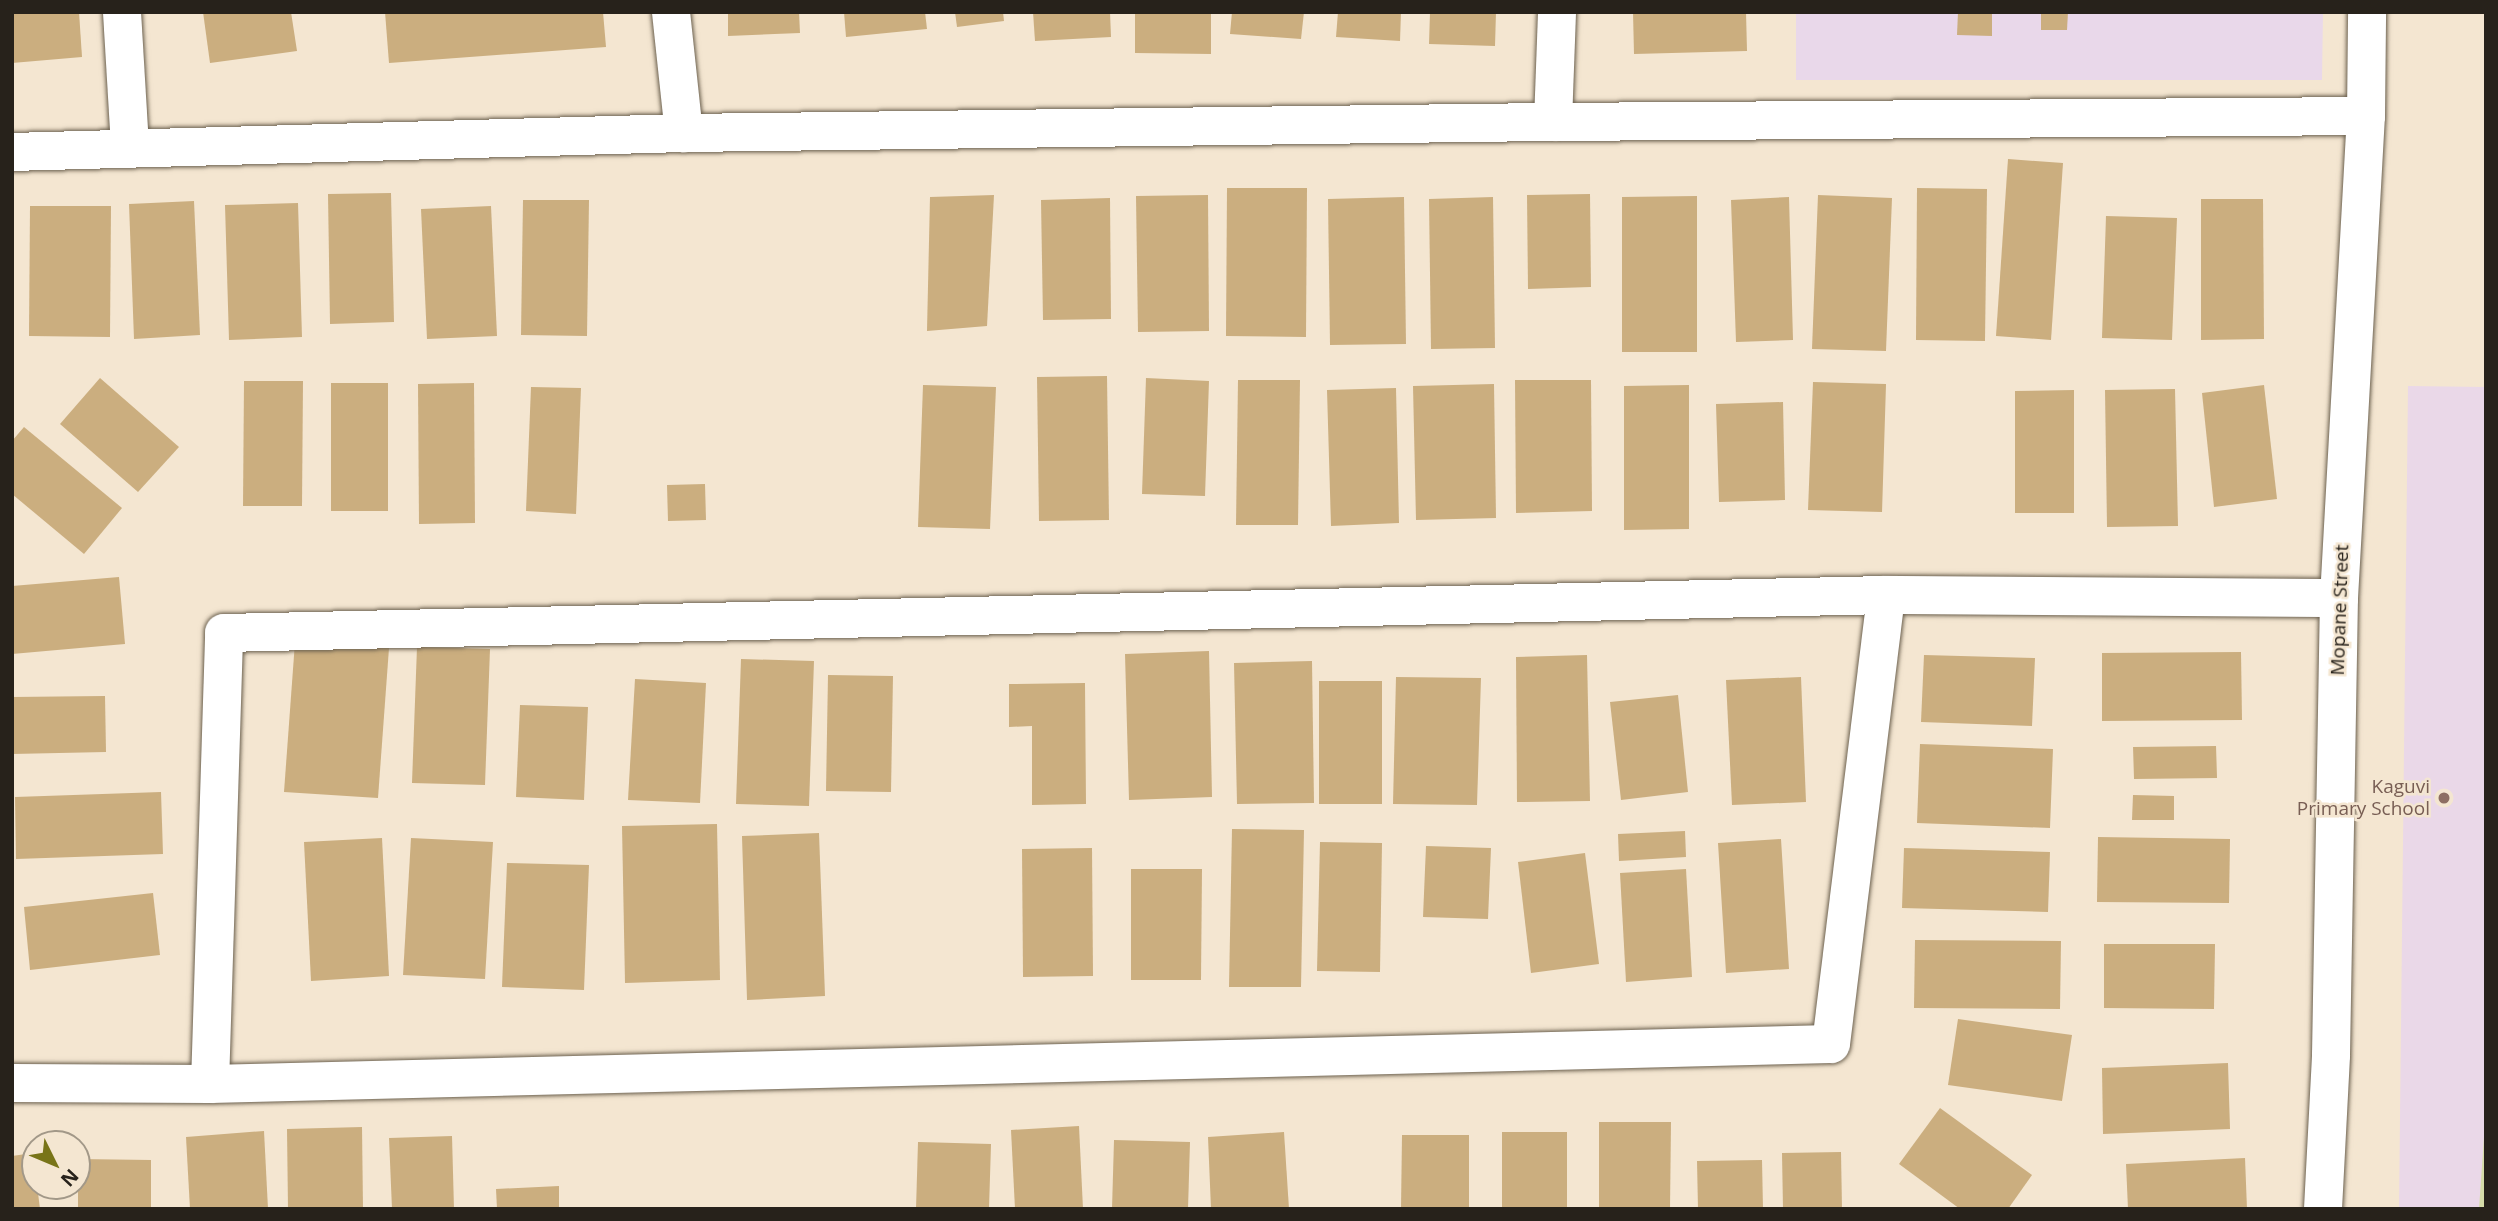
<!DOCTYPE html>
<html>
<head>
<meta charset="utf-8">
<style>
  body { margin:0 }
  #map { position:relative; width:2498px; height:1221px; overflow:hidden; background:#f4e6d1; font-family:"Open Sans",sans-serif }
  div>[style] { position:absolute }
  .commercial>* { inset:0; background:#e9d8ea }
  .education>* { inset:0; background:#ead8e8 }
  .green>* { inset:0; background:#d5dca8 }
  .building>* { inset:0; background:#cbae7f }
  .roads { filter:drop-shadow(0 0 2px #6c614f) drop-shadow(0 0 2px #6c614f) }
  .minor>* { height:38px; margin:-19px; padding:0 19px; transform-origin:19px; border-radius:19px; background:#fff }
  .dots>* { width:19px; height:19px; translate:-50% -50%; box-sizing:border-box; border:4px solid #f4e6d1; border-radius:50% }
  span { translate:-50% -50%; white-space:nowrap; text-align:center; line-height:1.15; -webkit-text-stroke:5px #f4e6d1; paint-order:stroke }
  .street-label { font-size:19px; color:#27221b }
  .education-label { font-size:19px; color:#785e54 }
  .right { translate:-100% -50%; text-align:right }
  .frame { position:absolute; inset:0; border:14px solid #27221b; pointer-events:none }
  .north { position:absolute; left:21px; top:1130px; width:70px; height:70px; box-sizing:border-box; background:#f4e6d1; border:2px solid #a29888; border-radius:50%; rotate:133deg; font-size:19px; font-weight:700; line-height:28px; text-align:center; color:#27221b }
  .north::after { content:''; display:block; margin:auto; width:24px; height:32px; background:#787418; clip-path:polygon(50% 0,100% 100%,50% 72%,0 100%) }
</style>
</head>
<body>
<div id="map">
  <div class="commercial">
    <i style="clip-path:polygon(1796px 12px,2323px 12px,2322px 80px,1796px 80px)"></i>
  </div>
  <div class="education">
    <i style="clip-path:polygon(2408px 386px,2486px 387px,2486px 1209px,2399px 1209px)"></i>
  </div>
  <div class="green">
    <i style="clip-path:polygon(2486px 1108px,2486px 1209px,2479px 1209px)"></i>
  </div>
  <div class="building">
    <i style="clip-path:polygon(12px 12px,79px 12px,82px 57px,12px 63px)"></i>
    <i style="clip-path:polygon(203px 12px,291px 12px,297px 51px,210px 63px)"></i>
    <i style="clip-path:polygon(385px 12px,603px 12px,606px 47px,389px 63px)"></i>
    <i style="clip-path:polygon(728px 12px,799px 12px,800px 33px,728px 36px)"></i>
    <i style="clip-path:polygon(844px 12px,925px 12px,927px 29px,846px 37px)"></i>
    <i style="clip-path:polygon(955px 12px,1003px 12px,1004px 21px,957px 27px)"></i>
    <i style="clip-path:polygon(1033px 12px,1110px 12px,1111px 37px,1035px 41px)"></i>
    <i style="clip-path:polygon(1135px 12px,1211px 12px,1211px 54px,1135px 53px)"></i>
    <i style="clip-path:polygon(1232px 12px,1304px 12px,1301px 39px,1230px 34px)"></i>
    <i style="clip-path:polygon(1338px 12px,1401px 12px,1400px 41px,1336px 37px)"></i>
    <i style="clip-path:polygon(1430px 12px,1496px 12px,1495px 46px,1429px 44px)"></i>
    <i style="clip-path:polygon(1633px 12px,1746px 12px,1747px 51px,1634px 54px)"></i>
    <i style="clip-path:polygon(1958px 12px,1992px 12px,1992px 36px,1957px 35px)"></i>
    <i style="clip-path:polygon(2041px 12px,2068px 12px,2067px 30px,2041px 30px)"></i>
    <i style="clip-path:polygon(2008px 159px,2063px 163px,2051px 340px,1996px 336px)"></i>
    <i style="clip-path:polygon(1227px 188px,1307px 188px,1306px 337px,1226px 336px)"></i>
    <i style="clip-path:polygon(1917px 188px,1987px 189px,1985px 341px,1916px 340px)"></i>
    <i style="clip-path:polygon(391px 193px,394px 322px,330px 324px,328px 194px)"></i>
    <i style="clip-path:polygon(1590px 194px,1591px 287px,1528px 289px,1527px 195px)"></i>
    <i style="clip-path:polygon(994px 195px,987px 326px,927px 331px,930px 197px)"></i>
    <i style="clip-path:polygon(1208px 195px,1209px 331px,1138px 332px,1136px 196px)"></i>
    <i style="clip-path:polygon(1818px 195px,1892px 198px,1886px 351px,1812px 349px)"></i>
    <i style="clip-path:polygon(1697px 196px,1697px 352px,1622px 352px,1622px 197px)"></i>
    <i style="clip-path:polygon(1404px 197px,1406px 344px,1330px 345px,1328px 199px)"></i>
    <i style="clip-path:polygon(1493px 197px,1495px 348px,1431px 349px,1429px 199px)"></i>
    <i style="clip-path:polygon(1789px 197px,1793px 340px,1736px 342px,1731px 200px)"></i>
    <i style="clip-path:polygon(1110px 198px,1111px 319px,1043px 320px,1041px 200px)"></i>
    <i style="clip-path:polygon(2201px 199px,2263px 199px,2264px 339px,2201px 340px)"></i>
    <i style="clip-path:polygon(523px 200px,589px 200px,587px 336px,521px 335px)"></i>
    <i style="clip-path:polygon(194px 201px,200px 335px,134px 339px,129px 204px)"></i>
    <i style="clip-path:polygon(298px 203px,302px 337px,229px 340px,225px 205px)"></i>
    <i style="clip-path:polygon(30px 206px,111px 206px,110px 337px,29px 336px)"></i>
    <i style="clip-path:polygon(491px 206px,497px 336px,427px 339px,421px 209px)"></i>
    <i style="clip-path:polygon(2106px 216px,2177px 218px,2172px 340px,2102px 338px)"></i>
    <i style="clip-path:polygon(1107px 376px,1109px 520px,1039px 521px,1037px 377px)"></i>
    <i style="clip-path:polygon(100px 378px,179px 447px,138px 492px,60px 424px)"></i>
    <i style="clip-path:polygon(1146px 378px,1209px 381px,1205px 496px,1142px 494px)"></i>
    <i style="clip-path:polygon(1238px 380px,1300px 380px,1298px 525px,1236px 525px)"></i>
    <i style="clip-path:polygon(1515px 380px,1591px 380px,1592px 511px,1516px 513px)"></i>
    <i style="clip-path:polygon(244px 381px,303px 381px,302px 506px,243px 506px)"></i>
    <i style="clip-path:polygon(1813px 382px,1886px 384px,1882px 512px,1808px 510px)"></i>
    <i style="clip-path:polygon(331px 383px,388px 383px,388px 511px,331px 511px)"></i>
    <i style="clip-path:polygon(474px 383px,475px 523px,419px 524px,418px 384px)"></i>
    <i style="clip-path:polygon(1494px 384px,1496px 518px,1416px 520px,1413px 386px)"></i>
    <i style="clip-path:polygon(923px 385px,996px 387px,990px 529px,918px 527px)"></i>
    <i style="clip-path:polygon(1689px 385px,1689px 529px,1624px 530px,1624px 386px)"></i>
    <i style="clip-path:polygon(2264px 385px,2277px 499px,2214px 507px,2202px 393px)"></i>
    <i style="clip-path:polygon(531px 387px,581px 388px,576px 514px,526px 511px)"></i>
    <i style="clip-path:polygon(1396px 388px,1399px 523px,1331px 526px,1327px 390px)"></i>
    <i style="clip-path:polygon(2175px 389px,2178px 526px,2107px 527px,2105px 390px)"></i>
    <i style="clip-path:polygon(2074px 390px,2074px 513px,2015px 513px,2015px 391px)"></i>
    <i style="clip-path:polygon(1783px 402px,1785px 500px,1719px 502px,1716px 404px)"></i>
    <i style="clip-path:polygon(24px 427px,122px 508px,84px 554px,12px 494px,12px 441px)"></i>
    <i style="clip-path:polygon(705px 484px,706px 520px,668px 521px,667px 485px)"></i>
    <i style="clip-path:polygon(119px 577px,125px 644px,12px 654px,12px 586px)"></i>
    <i style="clip-path:polygon(295px 642px,389px 648px,378px 798px,284px 792px)"></i>
    <i style="clip-path:polygon(417px 647px,490px 649px,485px 785px,412px 783px)"></i>
    <i style="clip-path:polygon(1209px 651px,1212px 797px,1129px 800px,1125px 654px)"></i>
    <i style="clip-path:polygon(2241px 652px,2242px 720px,2102px 721px,2102px 653px)"></i>
    <i style="clip-path:polygon(1587px 655px,1590px 801px,1517px 802px,1516px 657px)"></i>
    <i style="clip-path:polygon(1924px 655px,2035px 658px,2032px 726px,1921px 722px)"></i>
    <i style="clip-path:polygon(741px 659px,814px 661px,809px 806px,736px 804px)"></i>
    <i style="clip-path:polygon(1312px 661px,1314px 803px,1237px 804px,1234px 663px)"></i>
    <i style="clip-path:polygon(828px 675px,893px 676px,891px 792px,826px 791px)"></i>
    <i style="clip-path:polygon(1396px 677px,1481px 678px,1477px 805px,1393px 804px)"></i>
    <i style="clip-path:polygon(1801px 677px,1806px 802px,1732px 805px,1726px 680px)"></i>
    <i style="clip-path:polygon(635px 679px,706px 683px,700px 803px,628px 800px)"></i>
    <i style="clip-path:polygon(1319px 681px,1382px 681px,1382px 804px,1319px 804px)"></i>
    <i style="clip-path:polygon(1085px 683px,1086px 804px,1032px 805px,1032px 726px,1009px 727px,1009px 684px)"></i>
    <i style="clip-path:polygon(1678px 695px,1688px 792px,1621px 800px,1610px 702px)"></i>
    <i style="clip-path:polygon(105px 696px,106px 752px,12px 754px,12px 697px)"></i>
    <i style="clip-path:polygon(520px 705px,588px 707px,584px 800px,516px 797px)"></i>
    <i style="clip-path:polygon(1920px 744px,2053px 749px,2050px 828px,1917px 823px)"></i>
    <i style="clip-path:polygon(2216px 746px,2217px 778px,2134px 779px,2133px 747px)"></i>
    <i style="clip-path:polygon(161px 792px,163px 854px,16px 859px,15px 797px)"></i>
    <i style="clip-path:polygon(2133px 795px,2174px 796px,2174px 820px,2132px 820px)"></i>
    <i style="clip-path:polygon(717px 824px,720px 980px,625px 983px,622px 826px)"></i>
    <i style="clip-path:polygon(1232px 829px,1304px 830px,1301px 987px,1229px 987px)"></i>
    <i style="clip-path:polygon(1685px 831px,1686px 857px,1619px 861px,1618px 834px)"></i>
    <i style="clip-path:polygon(819px 833px,825px 996px,747px 1000px,742px 836px)"></i>
    <i style="clip-path:polygon(2098px 837px,2230px 839px,2229px 903px,2097px 902px)"></i>
    <i style="clip-path:polygon(382px 838px,389px 976px,311px 981px,304px 842px)"></i>
    <i style="clip-path:polygon(411px 838px,493px 842px,485px 979px,403px 975px)"></i>
    <i style="clip-path:polygon(1781px 839px,1789px 969px,1726px 973px,1718px 843px)"></i>
    <i style="clip-path:polygon(1320px 842px,1382px 843px,1380px 972px,1317px 971px)"></i>
    <i style="clip-path:polygon(1426px 846px,1491px 848px,1488px 919px,1423px 917px)"></i>
    <i style="clip-path:polygon(1092px 848px,1093px 976px,1023px 977px,1022px 849px)"></i>
    <i style="clip-path:polygon(1904px 848px,2050px 852px,2048px 912px,1902px 908px)"></i>
    <i style="clip-path:polygon(1585px 853px,1599px 964px,1531px 973px,1518px 862px)"></i>
    <i style="clip-path:polygon(507px 863px,589px 865px,584px 990px,502px 987px)"></i>
    <i style="clip-path:polygon(1131px 869px,1202px 869px,1201px 980px,1131px 980px)"></i>
    <i style="clip-path:polygon(1686px 869px,1692px 977px,1626px 982px,1620px 873px)"></i>
    <i style="clip-path:polygon(153px 893px,160px 955px,30px 970px,24px 907px)"></i>
    <i style="clip-path:polygon(1915px 940px,2061px 941px,2060px 1009px,1914px 1008px)"></i>
    <i style="clip-path:polygon(2104px 944px,2215px 944px,2214px 1009px,2104px 1008px)"></i>
    <i style="clip-path:polygon(1958px 1019px,2072px 1035px,2062px 1101px,1948px 1085px)"></i>
    <i style="clip-path:polygon(2228px 1063px,2230px 1129px,2103px 1134px,2102px 1068px)"></i>
    <i style="clip-path:polygon(1940px 1108px,2032px 1175px,2008px 1209px,1960px 1209px,1899px 1164px)"></i>
    <i style="clip-path:polygon(1599px 1122px,1671px 1122px,1670px 1209px,1599px 1209px)"></i>
    <i style="clip-path:polygon(1079px 1126px,1083px 1209px,1015px 1209px,1011px 1130px)"></i>
    <i style="clip-path:polygon(362px 1127px,363px 1209px,288px 1209px,287px 1129px)"></i>
    <i style="clip-path:polygon(264px 1131px,268px 1209px,190px 1209px,186px 1137px)"></i>
    <i style="clip-path:polygon(1284px 1132px,1289px 1209px,1211px 1209px,1208px 1137px)"></i>
    <i style="clip-path:polygon(1502px 1132px,1567px 1132px,1567px 1209px,1502px 1209px)"></i>
    <i style="clip-path:polygon(1402px 1135px,1469px 1135px,1469px 1209px,1401px 1209px)"></i>
    <i style="clip-path:polygon(452px 1136px,454px 1209px,392px 1209px,389px 1138px)"></i>
    <i style="clip-path:polygon(1114px 1140px,1190px 1142px,1188px 1209px,1112px 1209px)"></i>
    <i style="clip-path:polygon(918px 1142px,991px 1144px,989px 1209px,916px 1209px)"></i>
    <i style="clip-path:polygon(1841px 1152px,1842px 1209px,1783px 1209px,1782px 1153px)"></i>
    <i style="clip-path:polygon(33px 1153px,40px 1209px,12px 1209px,12px 1156px)"></i>
    <i style="clip-path:polygon(2245px 1158px,2247px 1209px,2128px 1209px,2126px 1164px)"></i>
    <i style="clip-path:polygon(78px 1159px,151px 1160px,151px 1209px,78px 1209px)"></i>
    <i style="clip-path:polygon(1762px 1160px,1763px 1209px,1698px 1209px,1697px 1161px)"></i>
    <i style="clip-path:polygon(559px 1186px,559px 1209px,497px 1209px,496px 1189px)"></i>
  </div>
  <div class="roads">
    <div class="minor">
      <i style="left:122px;top:12px;width:135px;rotate:86.6deg"></i>
      <i style="left:671px;top:12px;width:122px;rotate:83.9deg"></i>
      <i style="left:1553px;top:122px;width:110px;rotate:-87.9deg"></i>
      <i style="left:12px;top:152px;width:672px;rotate:-1.62deg"></i>
      <i style="left:684px;top:133px;width:869px;rotate:-0.73deg"></i>
      <i style="left:1553px;top:122px;width:813px;rotate:-0.42deg"></i>
      <i style="left:12px;top:1083px;width:198px;rotate:0.3deg"></i>
      <i style="left:210px;top:1084px;width:1621px;rotate:-1.41deg"></i>
      <i style="left:1831px;top:1044px;width:452px;rotate:-83deg"></i>
      <i style="left:210px;top:1084px;width:451px;rotate:-88.2deg"></i>
      <i style="left:224px;top:633px;width:1662px;rotate:-1.31deg"></i>
      <i style="left:1886px;top:595px;width:453px;rotate:0.4deg"></i>
      <i style="left:2323px;top:1209px;width:154px;rotate:-87deg"></i>
      <i style="left:2331px;top:1055px;width:457px;rotate:-89deg"></i>
      <i style="left:2339px;top:598px;width:483px;rotate:-86.8deg"></i>
      <i style="left:2366px;top:116px;width:104px;rotate:-89.4deg"></i>
    </div>
  </div>
  <div class="dots">
    <i style="left:2444px;top:798px;background:#8d6e63"></i>
  </div>
  <div class="street-label">
    <span style="left:2340px;top:610px;rotate:-88deg">Mopane Street</span>
  </div>
  <div class="education-label">
    <span class="right" style="left:2430px;top:798px">Kaguvi<br>Primary School</span>
  </div>
  <div class="frame"></div>
  <div class="north">N</div>
</div>
</body>
</html>
